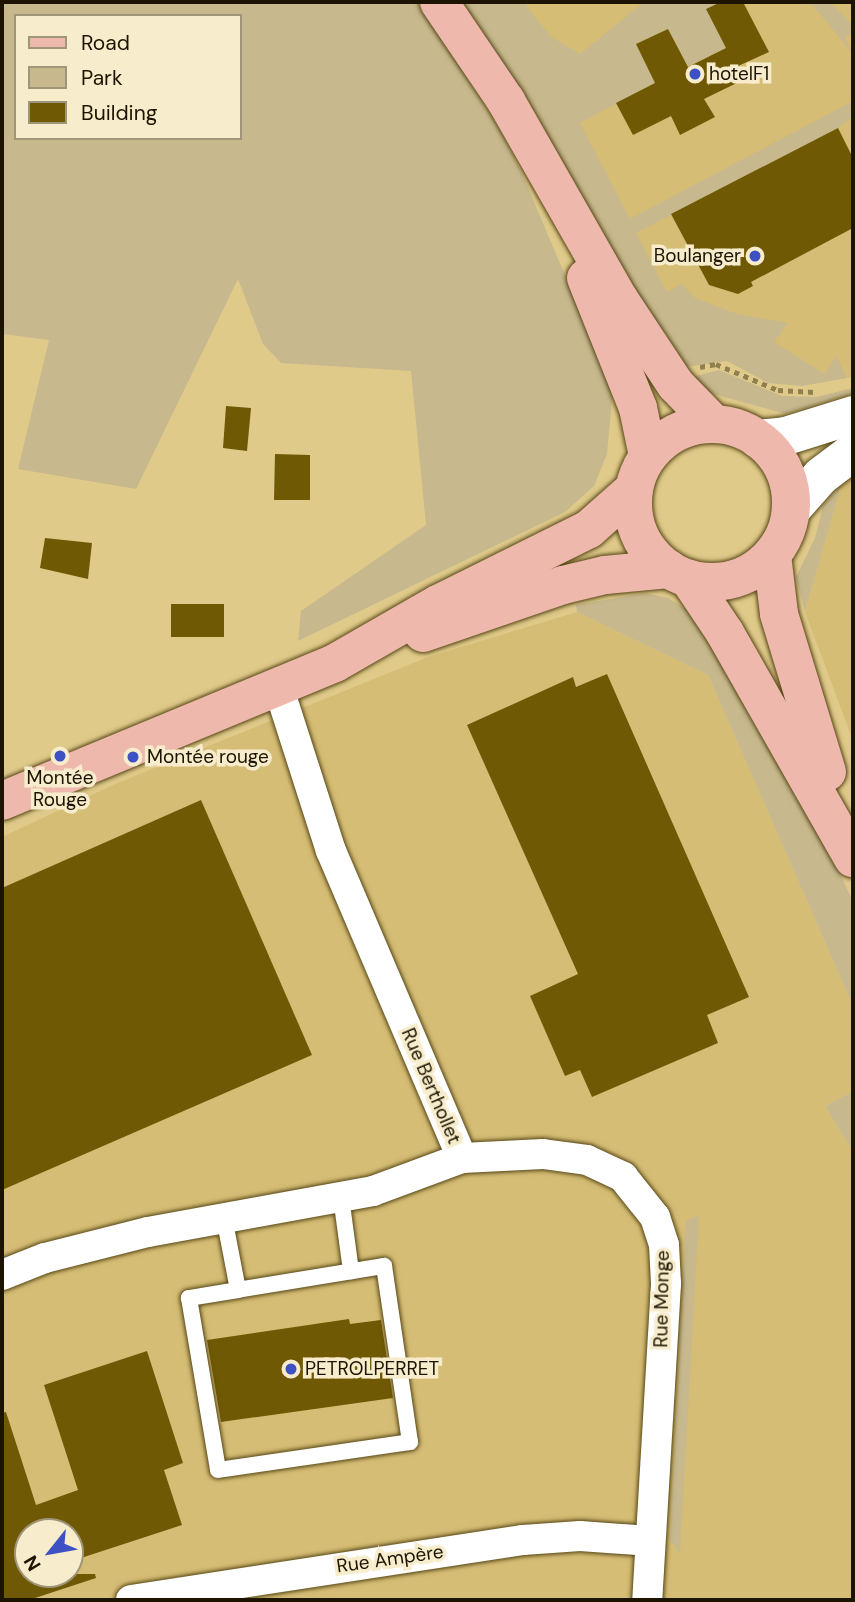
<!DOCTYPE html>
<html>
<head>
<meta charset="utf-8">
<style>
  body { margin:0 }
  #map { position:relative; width:855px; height:1602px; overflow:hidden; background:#e0ca8a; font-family:"DM Sans",sans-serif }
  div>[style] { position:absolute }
  .built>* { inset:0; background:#d6bd75 }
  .green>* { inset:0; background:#c7b88d }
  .building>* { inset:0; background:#705904 }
  .path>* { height:4.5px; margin-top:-2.25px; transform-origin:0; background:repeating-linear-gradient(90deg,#8f7f51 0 5px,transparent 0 10px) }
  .roads { filter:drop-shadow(0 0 2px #564716) drop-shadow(0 0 2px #564716) }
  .service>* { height:16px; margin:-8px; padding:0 8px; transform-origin:8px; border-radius:8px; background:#fff }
  .minor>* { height:30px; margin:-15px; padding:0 15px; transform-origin:15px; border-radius:15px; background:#fff }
  .secondary>* { height:38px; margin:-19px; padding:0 19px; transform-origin:19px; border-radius:19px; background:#fff }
  .primary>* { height:38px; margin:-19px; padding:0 19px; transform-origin:19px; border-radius:19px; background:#efb8ad }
  .primary>.ring { margin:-19px; padding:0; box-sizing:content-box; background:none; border:38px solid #efb8ad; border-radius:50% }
  .dots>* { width:19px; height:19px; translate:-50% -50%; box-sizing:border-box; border:4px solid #f7eccc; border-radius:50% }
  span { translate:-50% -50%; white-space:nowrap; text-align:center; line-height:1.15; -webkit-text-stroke:7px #f7eccc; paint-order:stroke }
  .poi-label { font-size:19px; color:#1c1400 }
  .left { translate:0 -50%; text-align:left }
  .right { translate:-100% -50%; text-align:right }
  .street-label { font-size:19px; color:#1c1400 }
  .frame { position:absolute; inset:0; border:4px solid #1c1400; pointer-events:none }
  .legend { position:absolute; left:14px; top:14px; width:228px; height:126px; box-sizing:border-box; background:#f7eccc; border:2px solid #9f967a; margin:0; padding:9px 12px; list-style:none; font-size:21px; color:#1c1400 }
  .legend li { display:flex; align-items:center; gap:14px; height:35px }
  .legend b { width:35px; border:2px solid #9f967a }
  .north { position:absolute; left:14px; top:1518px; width:70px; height:70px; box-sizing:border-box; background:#f7eccc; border:2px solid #9f967a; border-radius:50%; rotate:239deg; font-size:19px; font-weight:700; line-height:28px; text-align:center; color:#1c1400 }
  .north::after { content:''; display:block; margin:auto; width:24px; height:32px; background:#3e51c4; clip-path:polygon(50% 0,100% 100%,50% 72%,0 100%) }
</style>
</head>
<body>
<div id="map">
  <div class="built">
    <i style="clip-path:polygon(486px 2px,853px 2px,853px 377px,821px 382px,723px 355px,696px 356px)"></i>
    <i style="clip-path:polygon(853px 476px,853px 741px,805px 612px,842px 483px)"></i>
    <i style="clip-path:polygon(evenodd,577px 612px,708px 675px,853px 1006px,853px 1091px,825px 1106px,853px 1152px,853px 1600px,2px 1600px,2px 837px,115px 784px,428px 657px,577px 612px,28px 1532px,70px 1532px,70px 1574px,28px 1574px,28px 1532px)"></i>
  </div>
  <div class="green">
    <i style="clip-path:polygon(evenodd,2px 2px,417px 2px,498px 126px,521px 171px,613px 389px,607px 454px,594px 486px,565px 512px,298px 641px,301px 611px,426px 525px,411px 371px,281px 363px,263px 344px,238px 279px,136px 489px,18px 469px,49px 340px,2px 334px,2px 2px,16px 16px,240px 16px,240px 138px,16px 138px,16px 16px)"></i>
    <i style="clip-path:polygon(460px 2px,523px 2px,551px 37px,580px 54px,644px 2px,721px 2px,707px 10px,726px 48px,688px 67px,668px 29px,636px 44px,655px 83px,580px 123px,630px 219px,853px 101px,853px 116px,838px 128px,636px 233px,667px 292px,682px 284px,695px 298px,737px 314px,788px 323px,774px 342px,825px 374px,836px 355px,847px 378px,802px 386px,768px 383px,727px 361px,678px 368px)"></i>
    <i style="clip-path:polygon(810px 2px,830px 2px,853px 26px,853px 32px,845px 37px,852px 53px)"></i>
    <i style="clip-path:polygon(719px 370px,782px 396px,816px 397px,853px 388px,853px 393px,786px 414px,710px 393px,692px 377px)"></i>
    <i style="clip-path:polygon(842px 483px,805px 612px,796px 577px,815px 538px,823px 506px)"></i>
    <i style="clip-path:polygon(645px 593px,668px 598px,694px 614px,837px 867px,853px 902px,853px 1006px,708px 675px,577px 612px,576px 605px)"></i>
    <i style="clip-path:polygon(853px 1091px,853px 1152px,825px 1106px)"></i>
    <i style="clip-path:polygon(699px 1216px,680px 1554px,670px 1540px,686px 1220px)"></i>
  </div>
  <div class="building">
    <i style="clip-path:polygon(721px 2px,743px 2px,769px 52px,736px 67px,743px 80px,704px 99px,715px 117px,680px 135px,671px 116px,633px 135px,616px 103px,655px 83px,636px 44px,668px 29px,688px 67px,726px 48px,706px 9px)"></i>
    <i style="clip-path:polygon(838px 128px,853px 158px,853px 228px,751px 282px,753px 286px,738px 294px,709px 285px,671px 214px)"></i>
    <i style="clip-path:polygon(226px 406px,251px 408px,247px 451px,223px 448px)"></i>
    <i style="clip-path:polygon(275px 454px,310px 455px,310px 500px,274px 500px)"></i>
    <i style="clip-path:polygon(45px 538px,92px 543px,88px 579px,40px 568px)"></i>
    <i style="clip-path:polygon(171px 604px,224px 604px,224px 637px,171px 637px)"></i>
    <i style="clip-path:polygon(607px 674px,749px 997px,707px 1015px,718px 1043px,592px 1097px,580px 1070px,565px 1076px,530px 996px,578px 974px,467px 725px,573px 677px,576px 687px)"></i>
    <i style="clip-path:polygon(201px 800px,312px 1055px,2px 1190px,2px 888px)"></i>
    <i style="clip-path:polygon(349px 1319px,350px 1324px,381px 1320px,393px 1398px,221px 1422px,207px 1340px)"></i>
    <i style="clip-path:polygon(147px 1351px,183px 1463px,164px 1470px,182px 1525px,78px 1559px,70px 1532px,28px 1532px,28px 1574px,95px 1574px,96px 1578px,29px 1600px,2px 1600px,2px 1413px,6px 1412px,36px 1505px,78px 1490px,44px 1385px)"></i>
  </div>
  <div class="path">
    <i style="left:700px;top:367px;width:16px;rotate:-11deg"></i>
    <i style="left:716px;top:364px;width:67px;rotate:22.8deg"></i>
    <i style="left:778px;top:390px;width:37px;rotate:3deg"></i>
  </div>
  <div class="roads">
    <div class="service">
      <i style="left:341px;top:1197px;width:75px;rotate:82.3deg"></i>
      <i style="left:224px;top:1217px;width:74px;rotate:79.1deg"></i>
      <i style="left:238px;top:1290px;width:50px;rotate:170.7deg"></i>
      <i style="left:189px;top:1298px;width:174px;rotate:80.4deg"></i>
      <i style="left:218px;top:1470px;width:194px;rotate:-8.3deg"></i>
      <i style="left:410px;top:1442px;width:178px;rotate:-98.4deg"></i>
      <i style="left:384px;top:1266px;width:148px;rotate:170.7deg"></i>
    </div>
    <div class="minor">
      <i style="left:462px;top:1158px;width:81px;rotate:-2.8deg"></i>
      <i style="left:543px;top:1154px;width:44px;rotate:7.8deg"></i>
      <i style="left:587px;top:1160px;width:40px;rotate:25deg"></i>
      <i style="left:623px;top:1177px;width:51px;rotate:51.3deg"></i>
      <i style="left:655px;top:1217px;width:29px;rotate:72deg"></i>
      <i style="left:664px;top:1245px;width:39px;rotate:87deg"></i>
      <i style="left:666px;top:1284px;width:317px;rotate:93.4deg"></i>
      <i style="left:2px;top:1275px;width:46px;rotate:-21.6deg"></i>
      <i style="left:45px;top:1258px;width:106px;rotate:-14.2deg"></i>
      <i style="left:148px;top:1232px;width:229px;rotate:-10.3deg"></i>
      <i style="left:373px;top:1191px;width:95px;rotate:-20.3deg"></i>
      <i style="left:462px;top:1158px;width:334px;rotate:-113.1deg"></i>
      <i style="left:331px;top:851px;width:173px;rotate:-107.8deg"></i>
      <i style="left:131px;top:1600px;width:397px;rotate:-8.7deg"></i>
      <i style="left:523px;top:1540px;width:57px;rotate:-4deg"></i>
      <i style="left:580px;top:1536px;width:70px;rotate:4.1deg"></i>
    </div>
    <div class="secondary">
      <i style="left:758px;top:439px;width:28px;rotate:-6deg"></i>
      <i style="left:786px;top:436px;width:70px;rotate:-17.4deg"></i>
      <i style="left:791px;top:510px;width:45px;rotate:-48.6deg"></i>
      <i style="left:821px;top:476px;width:40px;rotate:-37deg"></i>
    </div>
    <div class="primary">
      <i style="left:439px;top:2px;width:120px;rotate:55.9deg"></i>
      <i style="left:506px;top:101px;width:228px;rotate:60.3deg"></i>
      <i style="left:619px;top:299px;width:103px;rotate:56.5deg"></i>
      <i style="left:676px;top:385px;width:54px;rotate:45.7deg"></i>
      <i style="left:586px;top:278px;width:140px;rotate:68.2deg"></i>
      <i style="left:638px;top:408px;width:49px;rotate:78.2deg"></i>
      <i class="ring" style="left:633px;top:424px;width:120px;height:120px"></i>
      <i style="left:772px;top:555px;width:59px;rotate:83.2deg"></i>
      <i style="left:779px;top:614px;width:165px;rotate:73.1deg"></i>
      <i style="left:689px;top:579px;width:65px;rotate:56.3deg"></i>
      <i style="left:725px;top:633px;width:259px;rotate:60.4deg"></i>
      <i style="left:423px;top:633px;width:148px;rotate:-18.9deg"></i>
      <i style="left:563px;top:585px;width:43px;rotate:-13.4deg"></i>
      <i style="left:605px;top:575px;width:64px;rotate:-5.4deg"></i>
      <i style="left:2px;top:801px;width:360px;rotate:-22.5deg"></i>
      <i style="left:335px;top:663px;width:119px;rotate:-29.8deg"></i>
      <i style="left:438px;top:604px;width:169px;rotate:-26.4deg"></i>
      <i style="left:589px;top:529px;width:60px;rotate:-41.6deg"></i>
    </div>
  </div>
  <div class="dots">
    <i style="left:695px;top:74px;background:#3e51c4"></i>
    <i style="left:755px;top:256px;background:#3e51c4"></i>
    <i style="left:60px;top:756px;background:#3e51c4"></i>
    <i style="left:133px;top:757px;background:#3e51c4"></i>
    <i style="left:291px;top:1369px;background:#3e51c4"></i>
  </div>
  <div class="poi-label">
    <span class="left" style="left:709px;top:74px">hotelF1</span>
    <span class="right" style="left:741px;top:256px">Boulanger</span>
    <span class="left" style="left:147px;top:757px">Montée rouge</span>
    <span style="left:60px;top:789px">Montée<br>Rouge</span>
    <span class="left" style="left:305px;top:1369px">PETROLPERRET</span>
  </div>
  <div class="street-label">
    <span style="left:431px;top:1086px;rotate:67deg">Rue Berthollet</span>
    <span style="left:662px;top:1299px;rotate:-89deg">Rue Monge</span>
    <span style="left:390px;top:1559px;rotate:-8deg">Rue Ampère</span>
  </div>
  <div class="frame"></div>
  <ul class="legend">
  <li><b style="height:9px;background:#efb8ad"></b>Road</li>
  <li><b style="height:19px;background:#c7b88d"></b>Park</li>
  <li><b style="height:19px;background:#705904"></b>Building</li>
  </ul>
  <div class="north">N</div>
</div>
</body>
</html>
